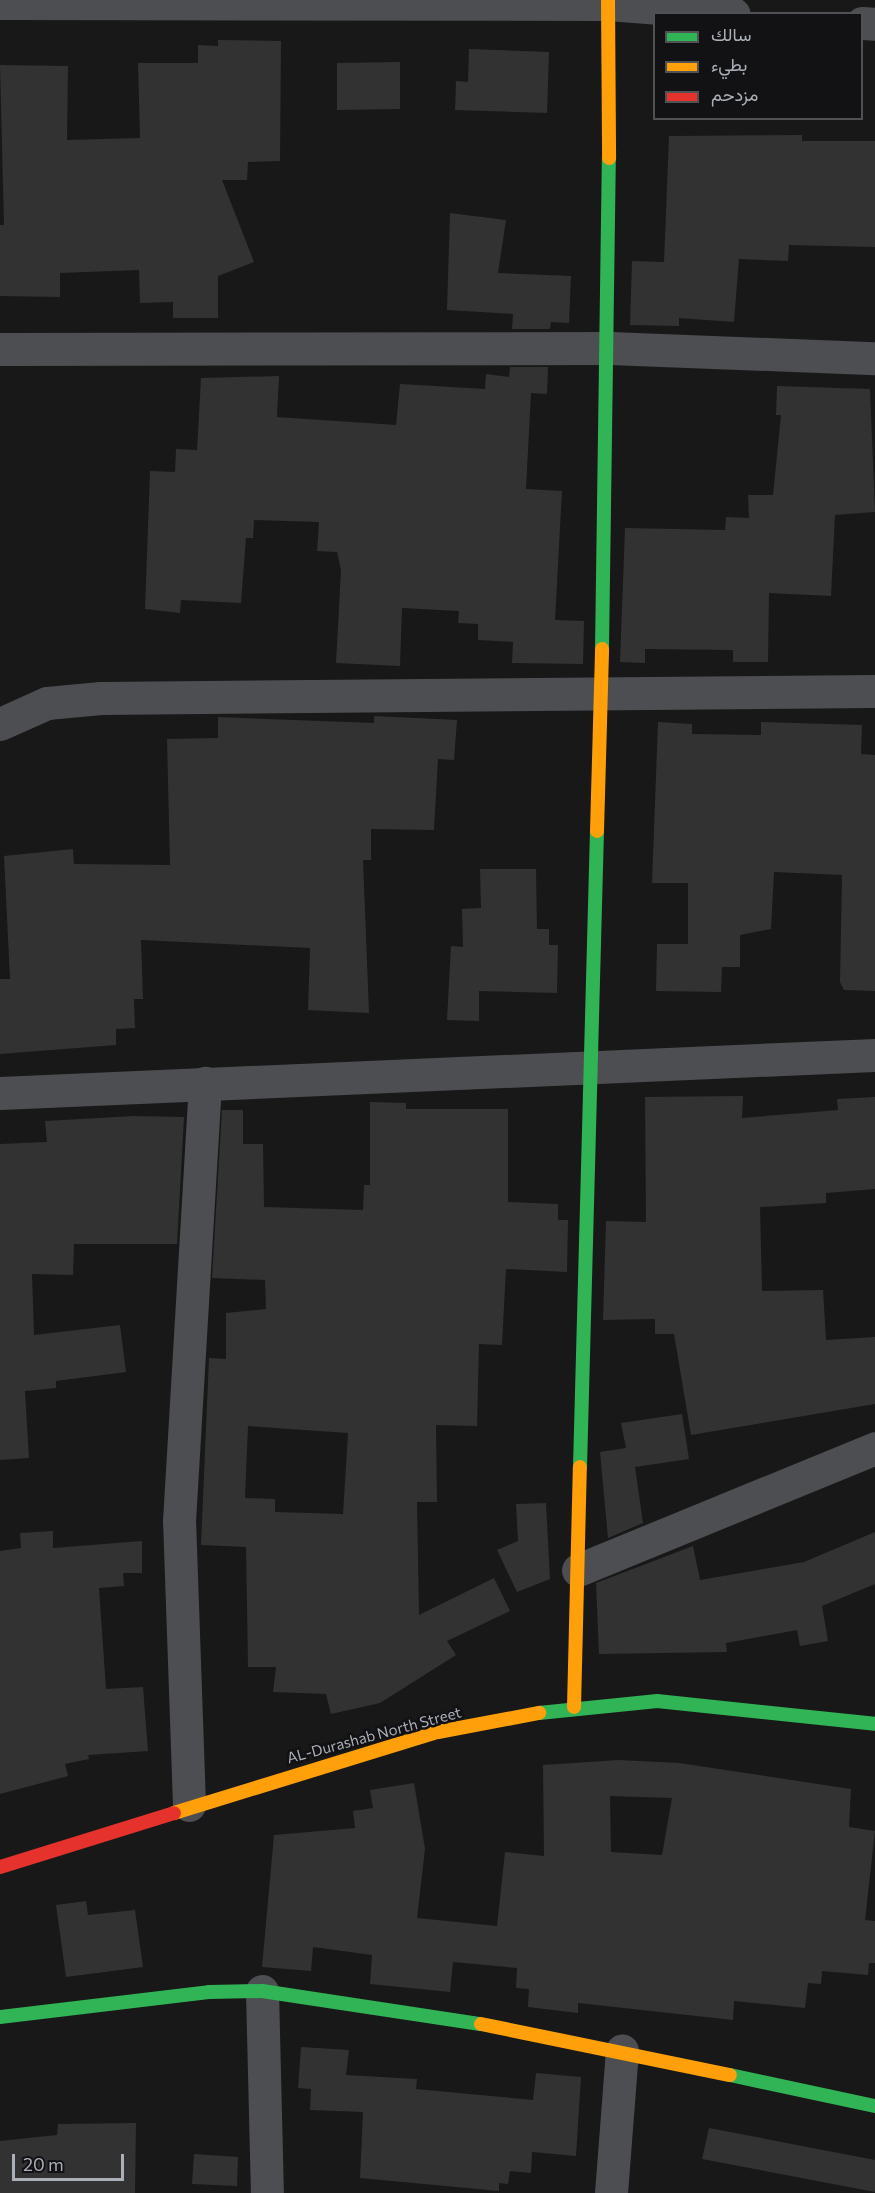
<!DOCTYPE html>
<html>
<head>
<meta charset="utf-8">
<style>
  body { margin:0 }
  #map { position:relative; width:875px; height:2193px; overflow:hidden; background:#181818; font-family:Commissioner,Vazirmatn,sans-serif }
  div>[style] { position:absolute }
  .building>* { inset:0; background:#323233 }
  .street>* { height:33px; margin:-16.5px; padding:0 16.5px; transform-origin:16.5px; border-radius:16.5px; background:#4d4e51 }
  .fast>* { height:14px; margin:-7px; padding:0 7px; transform-origin:7px; border-radius:7px; background:#30b455 }
  .slow>* { height:14px; margin:-7px; padding:0 7px; transform-origin:7px; border-radius:7px; background:#ff9f0a }
  .jam>* { height:14px; margin:-7px; padding:0 7px; transform-origin:7px; border-radius:7px; background:#e5322d }
  span { translate:-50% -50%; white-space:nowrap; text-align:center; line-height:1.15; -webkit-text-stroke:5px #121214; paint-order:stroke }
  .street-label { font-size:15px; color:#abafb7 }
  .legend { position:absolute; left:653px; top:12px; width:210px; height:108px; box-sizing:border-box; background:#121214; border:2px solid #4f5155; margin:0; padding:8px 10px; list-style:none; font-size:18px; color:#abafb7 }
  .legend li { display:flex; align-items:center; gap:12px; height:30px }
  .legend b { width:30px; border:2px solid #4f5155 }
  .scale { position:absolute; left:12px; top:2154px; width:112px; height:27px; box-sizing:border-box; border:3px solid #abafb7; border-top:0; padding-left:8px; font-size:18px; line-height:21px; white-space:nowrap; color:#abafb7; -webkit-text-stroke:4px #121214; paint-order:stroke }
</style>
</head>
<body>
<div id="map">
  <div class="building">
    <i style="clip-path:polygon(218px 40px,281px 41px,280px 161px,248px 162px,247px 180px,222px 180px,254px 262px,218px 276px,218px 318px,173px 318px,173px 302px,140px 303px,139px 270px,60px 273px,60px 297px,0 296px,0 225px,4px 225px,0 65px,68px 66px,67px 140px,140px 138px,138px 63px,198px 63px,198px 45px,218px 46px)"></i>
    <i style="clip-path:polygon(469px 49px,549px 52px,547px 113px,455px 110px,456px 81px,468px 82px)"></i>
    <i style="clip-path:polygon(400px 62px,400px 109px,337px 110px,337px 63px)"></i>
    <i style="clip-path:polygon(802px 135px,802px 141px,875px 141px,875px 247px,789px 245px,788px 261px,739px 259px,734px 322px,679px 318px,679px 326px,630px 325px,632px 261px,664px 262px,669px 136px)"></i>
    <i style="clip-path:polygon(450px 213px,506px 220px,498px 273px,571px 276px,569px 323px,551px 322px,550px 329px,512px 329px,513px 314px,447px 310px)"></i>
    <i style="clip-path:polygon(510px 367px,548px 367px,547px 394px,531px 393px,526px 489px,562px 491px,555px 620px,584px 621px,583px 664px,512px 663px,513px 642px,478px 640px,478px 624px,458px 623px,459px 611px,402px 608px,400px 666px,336px 663px,341px 570px,337px 552px,317px 551px,319px 522px,254px 520px,253px 538px,246px 538px,241px 603px,181px 600px,180px 613px,145px 609px,150px 471px,175px 472px,176px 449px,197px 450px,201px 378px,279px 376px,277px 417px,396px 425px,400px 384px,485px 389px,486px 374px,509px 377px)"></i>
    <i style="clip-path:polygon(777px 386px,870px 389px,875px 512px,835px 515px,831px 596px,769px 593px,768px 662px,733px 662px,733px 650px,645px 649px,645px 663px,620px 662px,625px 528px,725px 530px,726px 517px,749px 518px,748px 495px,773px 495px,781px 415px,776px 415px)"></i>
    <i style="clip-path:polygon(374px 716px,457px 720px,454px 760px,438px 759px,434px 830px,371px 829px,371px 860px,363px 860px,369px 1013px,308px 1010px,310px 948px,141px 940px,143px 999px,134px 999px,135px 1028px,116px 1029px,116px 1045px,0 1054px,0 979px,10px 979px,4px 856px,73px 849px,74px 864px,170px 865px,167px 739px,218px 738px,218px 717px,374px 723px)"></i>
    <i style="clip-path:polygon(658px 722px,692px 724px,692px 734px,761px 735px,761px 722px,862px 725px,861px 754px,875px 755px,875px 991px,844px 990px,840px 982px,842px 875px,774px 872px,771px 929px,740px 935px,740px 967px,722px 967px,721px 992px,656px 991px,657px 944px,688px 944px,688px 883px,652px 883px)"></i>
    <i style="clip-path:polygon(480px 869px,536px 869px,537px 929px,549px 929px,549px 945px,558px 945px,557px 993px,479px 991px,479px 1021px,447px 1020px,451px 946px,463px 947px,462px 909px,481px 908px)"></i>
    <i style="clip-path:polygon(743px 1096px,742px 1118px,838px 1110px,837px 1099px,875px 1097px,875px 1189px,826px 1193px,826px 1203px,760px 1207px,762px 1291px,823px 1290px,826px 1340px,875px 1337px,875px 1404px,691px 1435px,674px 1334px,655px 1334px,655px 1319px,603px 1320px,606px 1221px,646px 1222px,645px 1097px)"></i>
    <i style="clip-path:polygon(evenodd,370px 1102px,406px 1103px,406px 1109px,508px 1109px,508px 1202px,558px 1204px,558px 1220px,568px 1220px,567px 1272px,506px 1269px,502px 1345px,479px 1344px,477px 1426px,436px 1425px,437px 1502px,417px 1502px,419px 1615px,494px 1578px,510px 1611px,447px 1641px,456px 1655px,380px 1703px,331px 1714px,326px 1694px,273px 1692px,276px 1667px,248px 1667px,246px 1547px,201px 1545px,209px 1358px,226px 1359px,226px 1313px,266px 1309px,265px 1280px,212px 1278px,222px 1110px,243px 1110px,243px 1144px,263px 1144px,264px 1207px,363px 1210px,364px 1185px,370px 1185px,370px 1102px,248px 1426px,348px 1433px,343px 1514px,275px 1512px,275px 1499px,245px 1498px,248px 1426px)"></i>
    <i style="clip-path:polygon(133px 1116px,184px 1117px,177px 1244px,74px 1244px,73px 1275px,32px 1274px,34px 1335px,120px 1325px,126px 1372px,56px 1381px,56px 1388px,25px 1391px,29px 1458px,0 1460px,0 1144px,47px 1142px,45px 1121px)"></i>
    <i style="clip-path:polygon(682px 1414px,689px 1459px,635px 1467px,643px 1523px,608px 1538px,600px 1452px,626px 1448px,621px 1423px)"></i>
    <i style="clip-path:polygon(546px 1503px,550px 1579px,517px 1592px,497px 1550px,518px 1541px,516px 1504px)"></i>
    <i style="clip-path:polygon(53px 1531px,53px 1548px,142px 1541px,142px 1573px,123px 1573px,124px 1586px,99px 1588px,106px 1689px,143px 1687px,148px 1751px,88px 1755px,89px 1759px,65px 1764px,68px 1776px,0 1794px,0 1551px,21px 1548px,20px 1533px)"></i>
    <i style="clip-path:polygon(875px 1532px,875px 1584px,822px 1606px,828px 1641px,800px 1646px,797px 1630px,726px 1643px,727px 1652px,599px 1654px,596px 1583px,693px 1546px,700px 1580px,804px 1562px)"></i>
    <i style="clip-path:polygon(evenodd,618px 1760px,679px 1763px,851px 1789px,849px 1827px,875px 1831px,865px 1920px,875px 1921px,875px 1963px,869px 1963px,868px 1975px,822px 1971px,821px 1984px,808px 1983px,805px 2008px,734px 2001px,733px 2020px,578px 2003px,578px 2013px,528px 2007px,529px 1989px,516px 1988px,517px 1968px,453px 1962px,450px 1992px,370px 1984px,372px 1955px,313px 1947px,311px 1971px,262px 1967px,274px 1835px,355px 1828px,353px 1811px,373px 1808px,370px 1790px,414px 1783px,425px 1849px,417px 1918px,497px 1926px,505px 1852px,544px 1856px,543px 1765px,618px 1760px,610px 1796px,672px 1798px,662px 1855px,611px 1852px,610px 1796px)"></i>
    <i style="clip-path:polygon(86px 1901px,88px 1915px,135px 1910px,143px 1967px,66px 1977px,56px 1905px)"></i>
    <i style="clip-path:polygon(301px 2047px,349px 2050px,346px 2075px,417px 2079px,416px 2089px,533px 2100px,536px 2073px,581px 2077px,576px 2156px,532px 2152px,531px 2173px,510px 2171px,508px 2184px,499px 2183px,499px 2191px,360px 2178px,363px 2112px,310px 2110px,311px 2089px,298px 2088px)"></i>
    <i style="clip-path:polygon(136px 2123px,135px 2193px,0 2193px,0 2141px,57px 2135px,58px 2124px)"></i>
    <i style="clip-path:polygon(709px 2128px,875px 2160px,875px 2192px,702px 2159px)"></i>
    <i style="clip-path:polygon(194px 2154px,238px 2157px,237px 2186px,192px 2184px)"></i>
  </div>
  <div class="street">
    <i style="left:0;top:3px;width:608px;rotate:0.09deg"></i>
    <i style="left:608px;top:4px;width:126px;rotate:4.5deg"></i>
    <i style="left:862px;top:23px;width:13px;rotate:4deg"></i>
    <i style="left:0;top:349px;width:610px;rotate:-0.09deg"></i>
    <i style="left:610px;top:348px;width:265px;rotate:2.2deg"></i>
    <i style="left:0;top:724px;width:51px;rotate:-24.1deg"></i>
    <i style="left:47px;top:703px;width:54px;rotate:-5.3deg"></i>
    <i style="left:101px;top:698px;width:774px;rotate:-0.52deg"></i>
    <i style="left:0;top:1093px;width:876px;rotate:-2.49deg"></i>
    <i style="left:578px;top:1570px;width:321px;rotate:-22.3deg"></i>
    <i style="left:189px;top:1805px;width:284px;rotate:-92deg"></i>
    <i style="left:179px;top:1521px;width:439px;rotate:-86.6deg"></i>
    <i style="left:262px;top:1991px;width:202px;rotate:88.6deg"></i>
    <i style="left:611px;top:2193px;width:143px;rotate:-85.6deg"></i>
  </div>
  <div class="fast">
    <i style="left:602px;top:649px;width:491px;rotate:-89.2deg"></i>
    <i style="left:580px;top:1467px;width:636px;rotate:-88.47deg"></i>
    <i style="left:539px;top:1713px;width:119px;rotate:-5.8deg"></i>
    <i style="left:657px;top:1701px;width:219px;rotate:6deg"></i>
    <i style="left:0;top:2017px;width:210px;rotate:-6.8deg"></i>
    <i style="left:209px;top:1992px;width:53px;rotate:-1.1deg"></i>
    <i style="left:262px;top:1991px;width:221px;rotate:8.6deg"></i>
    <i style="left:730px;top:2075px;width:148px;rotate:12.1deg"></i>
  </div>
  <div class="slow">
    <i style="left:608px;top:0;width:158px;rotate:89.6deg"></i>
    <i style="left:597px;top:831px;width:182px;rotate:-88.4deg"></i>
    <i style="left:574px;top:1707px;width:240px;rotate:-88.6deg"></i>
    <i style="left:174px;top:1813px;width:276px;rotate:-17.1deg"></i>
    <i style="left:438px;top:1732px;width:103px;rotate:-10.7deg"></i>
    <i style="left:481px;top:2024px;width:254px;rotate:11.6deg"></i>
  </div>
  <div class="jam">
    <i style="left:0;top:1867px;width:182px;rotate:-17.2deg"></i>
  </div>
  <div class="street-label">
    <span style="left:374px;top:1735px;rotate:-15deg">AL-Durashab North Street</span>
  </div>
  <ul class="legend">
  <li><b style="height:8px;background:#30b455"></b>سالك</li>
  <li><b style="height:8px;background:#ff9f0a"></b>بطيء</li>
  <li><b style="height:8px;background:#e5322d"></b>مزدحم</li>
  </ul>
  <div class="scale">20 m</div>
</div>
</body>
</html>
